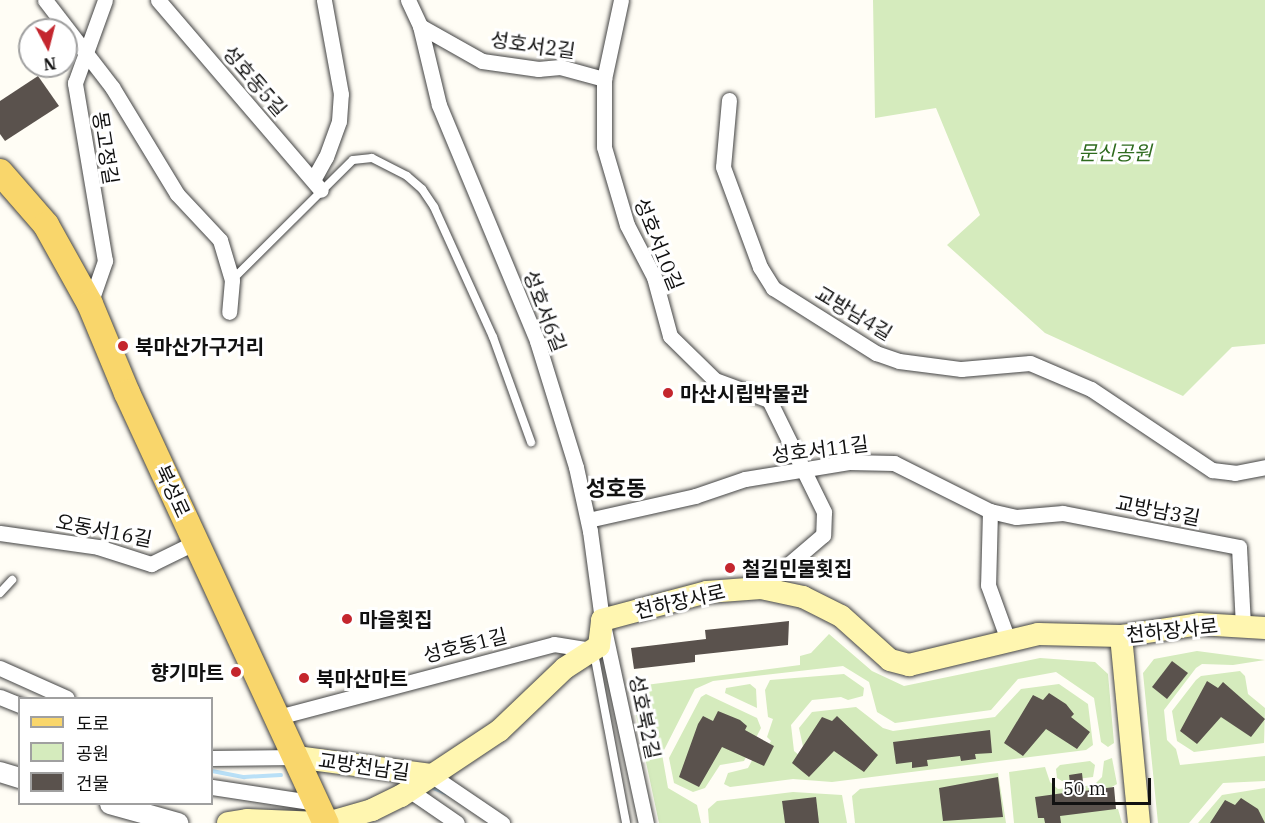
<!DOCTYPE html>
<html>
<head>
<meta charset="utf-8">
<style>
  body { margin:0 }
  #map { position:relative; width:1265px; height:823px; overflow:hidden; background:#fffdf5; font-family:"IBM Plex Serif","Noto Sans KR",serif }
  div>[style] { position:absolute }
  .green>* { inset:0; background:#d5ebbd }
  .stream>* { height:4px; margin:-2px; padding:0 2px; transform-origin:2px; border-radius:2px; background:#b9e0f7 }
  .building>* { inset:0; background:#5a524d }
  .roads { filter:drop-shadow(0 0 2px #444) drop-shadow(0 0 2px #444) }
  .service>* { height:8px; margin:-4px; padding:0 4px; transform-origin:4px; border-radius:4px; background:#fff }
  .minor>* { height:15px; margin:-7.5px; padding:0 7.5px; transform-origin:7.5px; border-radius:7.5px; background:#fff }
  .tertiary>* { height:20px; margin:-10px; padding:0 10px; transform-origin:10px; border-radius:10px; background:#fff }
  .secondary>* { height:22px; margin:-11px; padding:0 11px; transform-origin:11px; border-radius:11px; background:#fff6b0 }
  .primary>* { height:26px; margin:-13px; padding:0 13px; transform-origin:13px; border-radius:13px; background:#f9d66b }
  .dots>* { width:16px; height:16px; translate:-50% -50%; box-sizing:border-box; border:3px solid #fff; border-radius:50% }
  span { translate:-50% -50%; white-space:nowrap; text-align:center; line-height:1.15; -webkit-text-stroke:6px #fff; paint-order:stroke }
  .street-label { font-size:20px; color:#111 }
  .park-label { font-size:20px; color:#2f6b1f; font-style:italic }
  .poi-label { font-size:20px; color:#111; font-weight:700 }
  .left { translate:0 -50%; text-align:left }
  .right { translate:-100% -50%; text-align:right }
  .quarter-label { font-size:22px; color:#111; font-weight:700 }
  .legend { position:absolute; left:18px; top:697px; width:195px; height:108px; box-sizing:border-box; background:#fff; border:2px solid #a0a0a0; margin:0; padding:8px 10px; list-style:none; font-size:18px; color:#111 }
  .legend li { display:flex; align-items:center; gap:12px; height:30px }
  .legend b { width:30px; border:2px solid #a0a0a0 }
  .north { position:absolute; left:18px; top:18px; width:60px; height:60px; box-sizing:border-box; background:#fff; border:2px solid #a0a0a0; border-radius:50%; rotate:173deg; font-size:16px; font-weight:700; line-height:24px; text-align:center; color:#111 }
  .north::after { content:''; display:block; margin:auto; width:21px; height:27px; background:#c4262e; clip-path:polygon(50% 0,100% 100%,50% 72%,0 100%) }
  .scale { position:absolute; left:1052px; top:778px; width:99px; height:27px; box-sizing:border-box; border:3px solid #111; border-top:0; padding-left:8px; font-size:18px; line-height:21px; white-space:nowrap; color:#111; -webkit-text-stroke:4px #fff; paint-order:stroke }
</style>
</head>
<body>
<div id="map">
  <div class="green">
    <i style="clip-path:polygon(873px 0,1265px 0,1265px 344px,1232px 347px,1183px 396px,1045px 333px,947px 245px,980px 215px,936px 108px,875px 118px)"></i>
    <i style="clip-path:polygon(829px 634px,872px 671px,904px 686px,1040px 658px,1095px 662px,1108px 674px,1114px 743px,1108px 747px,1101px 742px,1094px 698px,1056px 672px,1018px 679px,991px 710px,895px 723px,877px 712px,869px 682px,843px 666px,713px 681px,695px 689px,662px 754px,668px 788px,697px 805px,701px 823px,659px 823px,630px 687px,800px 665px,800px 656px,811px 653px)"></i>
    <i style="clip-path:polygon(1197px 651px,1265px 660px,1233px 665px,1202px 664px,1196px 668px,1164px 710px,1167px 740px,1176px 749px,1180px 765px,1265px 756px,1265px 781px,1223px 783px,1189px 823px,1158px 823px,1143px 673px,1154px 659px)"></i>
    <i style="clip-path:polygon(1240px 671px,1245px 676px,1248px 694px,1265px 708px,1264px 743px,1194px 752px,1177px 741px,1172px 711px,1196px 680px,1201px 676px)"></i>
    <i style="clip-path:polygon(844px 674px,864px 688px,863px 696px,848px 700px,841px 697px,812px 700px,791px 725px,794px 751px,800px 756px,804px 751px,799px 728px,812px 712px,856px 707px,883px 728px,893px 731px,995px 717px,1021px 689px,1059px 684px,1088px 704px,1093px 745px,1086px 750px,832px 782px,793px 779px,730px 787px,724px 784px,728px 773px,748px 768px,756px 753px,763px 756px,771px 741px,767px 737px,773px 719px,768px 717px,765px 690px,770px 680px)"></i>
    <i style="clip-path:polygon(750px 684px,756px 689px,757px 708px,725px 693px,726px 688px)"></i>
    <i style="clip-path:polygon(706px 694px,757px 718px,761px 728px,744px 761px,720px 765px,705px 788px,693px 792px,674px 783px,669px 758px,701px 697px)"></i>
    <i style="clip-path:polygon(1112px 758px,1117px 784px,1110px 788px,1111px 809px,1118px 809px,1122px 823px,1014px 823px,1009px 772px,1045px 767px,1050px 782px,1058px 789px,1094px 785px,1102px 777px,1104px 761px)"></i>
    <i style="clip-path:polygon(1090px 761px,1095px 765px,1093px 777px,1062px 781px,1057px 778px,1056px 769px,1060px 765px)"></i>
    <i style="clip-path:polygon(998px 773px,1006px 823px,855px 823px,852px 796px,860px 789px)"></i>
    <i style="clip-path:polygon(1265px 788px,1265px 823px,1198px 823px,1222px 795px)"></i>
    <i style="clip-path:polygon(793px 792px,842px 795px,847px 823px,709px 823px,708px 809px,717px 801px)"></i>
  </div>
  <div class="stream">
    <i style="left:212px;top:771px;width:33px;rotate:11deg"></i>
    <i style="left:244px;top:777px;width:37px;rotate:-3deg"></i>
    <i style="left:433px;top:788px;width:14px;rotate:21deg"></i>
  </div>
  <div class="building">
    <i style="clip-path:polygon(38px 76px,59px 106px,5px 141px,0 134px,0 101px)"></i>
    <i style="clip-path:polygon(789px 621px,788px 645px,695px 655px,695px 662px,634px 669px,631px 648px,706px 639px,705px 630px)"></i>
    <i style="clip-path:polygon(1172px 661px,1188px 673px,1167px 699px,1152px 687px)"></i>
    <i style="clip-path:polygon(1207px 681px,1218px 688px,1223px 682px,1265px 719px,1251px 737px,1221px 717px,1197px 744px,1180px 731px)"></i>
    <i style="clip-path:polygon(1049px 693px,1066px 704px,1074px 714px,1071px 717px,1090px 732px,1077px 749px,1046px 729px,1023px 756px,1004px 743px,1033px 695px,1043px 700px)"></i>
    <i style="clip-path:polygon(718px 711px,740px 720px,747px 726px,745px 730px,774px 746px,764px 766px,722px 747px,699px 787px,679px 777px,698px 724px,703px 716px,713px 721px)"></i>
    <i style="clip-path:polygon(837px 716px,878px 755px,864px 772px,834px 751px,809px 777px,792px 763px,822px 717px,832px 721px)"></i>
    <i style="clip-path:polygon(990px 730px,992px 753px,975px 754px,976px 759px,961px 761px,960px 756px,927px 760px,928px 766px,912px 768px,912px 762px,896px 764px,893px 742px)"></i>
    <i style="clip-path:polygon(1082px 773px,1084px 791px,1114px 787px,1116px 809px,1060px 816px,1061px 823px,1045px 823px,1044px 818px,1038px 818px,1035px 797px,1071px 792px,1069px 775px)"></i>
    <i style="clip-path:polygon(998px 777px,1003px 817px,943px 821px,939px 788px)"></i>
    <i style="clip-path:polygon(816px 797px,819px 823px,785px 823px,782px 801px)"></i>
    <i style="clip-path:polygon(1241px 798px,1258px 809px,1265px 823px,1210px 823px,1225px 800px,1235px 805px)"></i>
  </div>
  <div class="roads">
    <div class="service">
      <i style="left:232px;top:280px;width:170px;rotate:-44.8deg"></i>
      <i style="left:353px;top:160px;width:19px;rotate:-6deg"></i>
      <i style="left:372px;top:158px;width:39px;rotate:27deg"></i>
      <i style="left:407px;top:176px;width:20px;rotate:41deg"></i>
      <i style="left:422px;top:189px;width:22px;rotate:56deg"></i>
      <i style="left:434px;top:207px;width:143px;rotate:65.6deg"></i>
      <i style="left:493px;top:337px;width:112px;rotate:70.1deg"></i>
      <i style="left:0;top:593px;width:18px;rotate:-47deg"></i>
      <i style="left:594px;top:653px;width:173px;rotate:79.3deg"></i>
    </div>
    <div class="minor">
      <i style="left:45px;top:0;width:110px;rotate:52.4deg"></i>
      <i style="left:112px;top:87px;width:125px;rotate:58.7deg"></i>
      <i style="left:177px;top:194px;width:63px;rotate:46.9deg"></i>
      <i style="left:220px;top:240px;width:42px;rotate:73.3deg"></i>
      <i style="left:232px;top:280px;width:32px;rotate:95deg"></i>
      <i style="left:158px;top:0;width:250px;rotate:49.4deg"></i>
      <i style="left:408px;top:0;width:29px;rotate:65deg"></i>
      <i style="left:420px;top:26px;width:71px;rotate:29.4deg"></i>
      <i style="left:482px;top:61px;width:57px;rotate:8.1deg"></i>
      <i style="left:538px;top:69px;width:22px;rotate:-5deg"></i>
      <i style="left:560px;top:67px;width:46px;rotate:15.3deg"></i>
      <i style="left:621px;top:0;width:81px;rotate:102.1deg"></i>
      <i style="left:604px;top:79px;width:68px;rotate:90deg"></i>
      <i style="left:604px;top:147px;width:81px;rotate:73.6deg"></i>
      <i style="left:627px;top:225px;width:59px;rotate:62.6deg"></i>
      <i style="left:654px;top:277px;width:61px;rotate:74.8deg"></i>
      <i style="left:670px;top:336px;width:63px;rotate:44.4deg"></i>
      <i style="left:715px;top:380px;width:58px;rotate:20.3deg"></i>
      <i style="left:769px;top:400px;width:125px;rotate:63.8deg"></i>
      <i style="left:824px;top:512px;width:23px;rotate:92deg"></i>
      <i style="left:823px;top:535px;width:82px;rotate:139.5deg"></i>
      <i style="left:420px;top:26px;width:81px;rotate:76.5deg"></i>
      <i style="left:439px;top:105px;width:256px;rotate:67.4deg"></i>
      <i style="left:537px;top:341px;width:132px;rotate:72.8deg"></i>
      <i style="left:576px;top:467px;width:66px;rotate:77.7deg"></i>
      <i style="left:590px;top:531px;width:90px;rotate:82.3deg"></i>
      <i style="left:602px;top:620px;width:208px;rotate:77.8deg"></i>
      <i style="left:729px;top:100px;width:67px;rotate:95.1deg"></i>
      <i style="left:723px;top:167px;width:107px;rotate:69.7deg"></i>
      <i style="left:760px;top:267px;width:25px;rotate:58deg"></i>
      <i style="left:773px;top:288px;width:122px;rotate:32.3deg"></i>
      <i style="left:876px;top:353px;width:24px;rotate:19deg"></i>
      <i style="left:899px;top:361px;width:63px;rotate:7.4deg"></i>
      <i style="left:961px;top:369px;width:69px;rotate:-5deg"></i>
      <i style="left:1030px;top:363px;width:66px;rotate:23.1deg"></i>
      <i style="left:1091px;top:389px;width:146px;rotate:33.8deg"></i>
      <i style="left:1212px;top:470px;width:23px;rotate:7deg"></i>
      <i style="left:1235px;top:473px;width:31px;rotate:-11deg"></i>
      <i style="left:313px;top:180px;width:26px;rotate:-61deg"></i>
      <i style="left:326px;top:157px;width:38px;rotate:-70deg"></i>
      <i style="left:339px;top:121px;width:27px;rotate:-86deg"></i>
      <i style="left:341px;top:94px;width:96px;rotate:-100.3deg"></i>
      <i style="left:90px;top:304px;width:46px;rotate:-70.8deg"></i>
      <i style="left:105px;top:261px;width:181px;rotate:-99.6deg"></i>
      <i style="left:75px;top:83px;width:88px;rotate:-70.1deg"></i>
      <i style="left:990px;top:511px;width:74px;rotate:91.5deg"></i>
      <i style="left:988px;top:585px;width:59px;rotate:70deg"></i>
      <i style="left:588px;top:520px;width:110px;rotate:-12.6deg"></i>
      <i style="left:695px;top:496px;width:53px;rotate:-18.8deg"></i>
      <i style="left:745px;top:479px;width:105px;rotate:-9.3deg"></i>
      <i style="left:849px;top:462px;width:45px;rotate:1.3deg"></i>
      <i style="left:894px;top:463px;width:107px;rotate:26.6deg"></i>
      <i style="left:990px;top:511px;width:27px;rotate:13deg"></i>
      <i style="left:1016px;top:517px;width:47px;rotate:-4.9deg"></i>
      <i style="left:1063px;top:513px;width:179px;rotate:10.9deg"></i>
      <i style="left:1239px;top:547px;width:79px;rotate:87.1deg"></i>
      <i style="left:0;top:533px;width:99px;rotate:8.1deg"></i>
      <i style="left:98px;top:547px;width:56px;rotate:17.8deg"></i>
      <i style="left:151px;top:564px;width:50px;rotate:-26.1deg"></i>
      <i style="left:0;top:668px;width:73px;rotate:24.1deg"></i>
      <i style="left:0;top:697px;width:22px;rotate:22deg"></i>
      <i style="left:278px;top:717px;width:285px;rotate:-14.8deg"></i>
      <i style="left:554px;top:644px;width:39px;rotate:9deg"></i>
      <i style="left:212px;top:758px;width:84px;rotate:-0.7deg"></i>
      <i style="left:431px;top:775px;width:86px;rotate:34.1deg"></i>
      <i style="left:212px;top:787px;width:106px;rotate:8.7deg"></i>
      <i style="left:409px;top:790px;width:58px;rotate:34.5deg"></i>
    </div>
    <div class="tertiary">
      <i style="left:0;top:772px;width:21px;rotate:17deg"></i>
      <i style="left:110px;top:804px;width:71px;rotate:15.6deg"></i>
    </div>
    <div class="secondary">
      <i style="left:1121px;top:636px;width:188px;rotate:84.5deg"></i>
      <i style="left:296px;top:757px;width:136px;rotate:7.6deg"></i>
      <i style="left:228px;top:823px;width:19px;rotate:-9deg"></i>
      <i style="left:247px;top:820px;width:73px;rotate:2.4deg"></i>
      <i style="left:327px;top:823px;width:47px;rotate:-16.1deg"></i>
      <i style="left:372px;top:810px;width:32px;rotate:-26deg"></i>
      <i style="left:401px;top:796px;width:118px;rotate:-33.6deg"></i>
      <i style="left:499px;top:731px;width:91px;rotate:-43.7deg"></i>
      <i style="left:565px;top:668px;width:40px;rotate:-32.9deg"></i>
      <i style="left:599px;top:646px;width:26px;rotate:-83deg"></i>
      <i style="left:602px;top:620px;width:109px;rotate:-14.9deg"></i>
      <i style="left:707px;top:592px;width:54px;rotate:-4.2deg"></i>
      <i style="left:761px;top:588px;width:43px;rotate:12.1deg"></i>
      <i style="left:803px;top:597px;width:42px;rotate:26.6deg"></i>
      <i style="left:841px;top:616px;width:66px;rotate:41.9deg"></i>
      <i style="left:890px;top:660px;width:20px;rotate:15deg"></i>
      <i style="left:909px;top:665px;width:133px;rotate:-13.5deg"></i>
      <i style="left:1038px;top:634px;width:83px;rotate:1.4deg"></i>
      <i style="left:1121px;top:636px;width:79px;rotate:-8.7deg"></i>
      <i style="left:1199px;top:624px;width:66px;rotate:3.5deg"></i>
    </div>
    <div class="primary">
      <i style="left:0;top:172px;width:70px;rotate:49deg"></i>
      <i style="left:46px;top:225px;width:90px;rotate:60.9deg"></i>
      <i style="left:90px;top:304px;width:96px;rotate:67.4deg"></i>
      <i style="left:127px;top:393px;width:474px;rotate:65.2deg"></i>
    </div>
  </div>
  <div class="dots">
    <i style="left:123px;top:346px;background:#c4262e"></i>
    <i style="left:668px;top:393px;background:#c4262e"></i>
    <i style="left:730px;top:568px;background:#c4262e"></i>
    <i style="left:347px;top:619px;background:#c4262e"></i>
    <i style="left:236px;top:672px;background:#c4262e"></i>
    <i style="left:304px;top:678px;background:#c4262e"></i>
  </div>
  <div class="street-label">
    <span style="left:533px;top:45px;rotate:8deg">성호서2길</span>
    <span style="left:255px;top:81px;rotate:49deg">성호동5길</span>
    <span style="left:106px;top:148px;rotate:81deg">몽고정길</span>
    <span style="left:659px;top:244px;rotate:68deg">성호서10길</span>
    <span style="left:545px;top:311px;rotate:69deg">성호서6길</span>
    <span style="left:854px;top:313px;rotate:31deg">교방남4길</span>
    <span style="left:820px;top:449px;rotate:-7deg">성호서11길</span>
    <span style="left:173px;top:491px;rotate:65deg">북성로</span>
    <span style="left:1158px;top:510px;rotate:11deg">교방남3길</span>
    <span style="left:104px;top:530px;rotate:11deg">오동서16길</span>
    <span style="left:680px;top:601px;rotate:-13deg">천하장사로</span>
    <span style="left:1172px;top:630px;rotate:-6deg">천하장사로</span>
    <span style="left:465px;top:645px;rotate:-14deg">성호동1길</span>
    <span style="left:645px;top:717px;rotate:78deg">성호북2길</span>
    <span style="left:364px;top:766px;rotate:8deg">교방천남길</span>
  </div>
  <div class="park-label">
    <span style="left:1115px;top:152px">문신공원</span>
  </div>
  <div class="poi-label">
    <span class="left" style="left:135px;top:346px">북마산가구거리</span>
    <span class="left" style="left:680px;top:393px">마산시립박물관</span>
    <span class="left" style="left:742px;top:568px">철길민물횟집</span>
    <span class="left" style="left:359px;top:619px">마을횟집</span>
    <span class="right" style="left:224px;top:672px">향기마트</span>
    <span class="left" style="left:316px;top:678px">북마산마트</span>
  </div>
  <div class="quarter-label">
    <span style="left:616px;top:488px">성호동</span>
  </div>
  <ul class="legend">
  <li><b style="height:8px;background:#f9d66b"></b>도로</li>
  <li><b style="height:16px;background:#d5ebbd"></b>공원</li>
  <li><b style="height:16px;background:#5a524d"></b>건물</li>
  </ul>
  <div class="north">N</div>
  <div class="scale">50 m</div>
</div>
</body>
</html>
